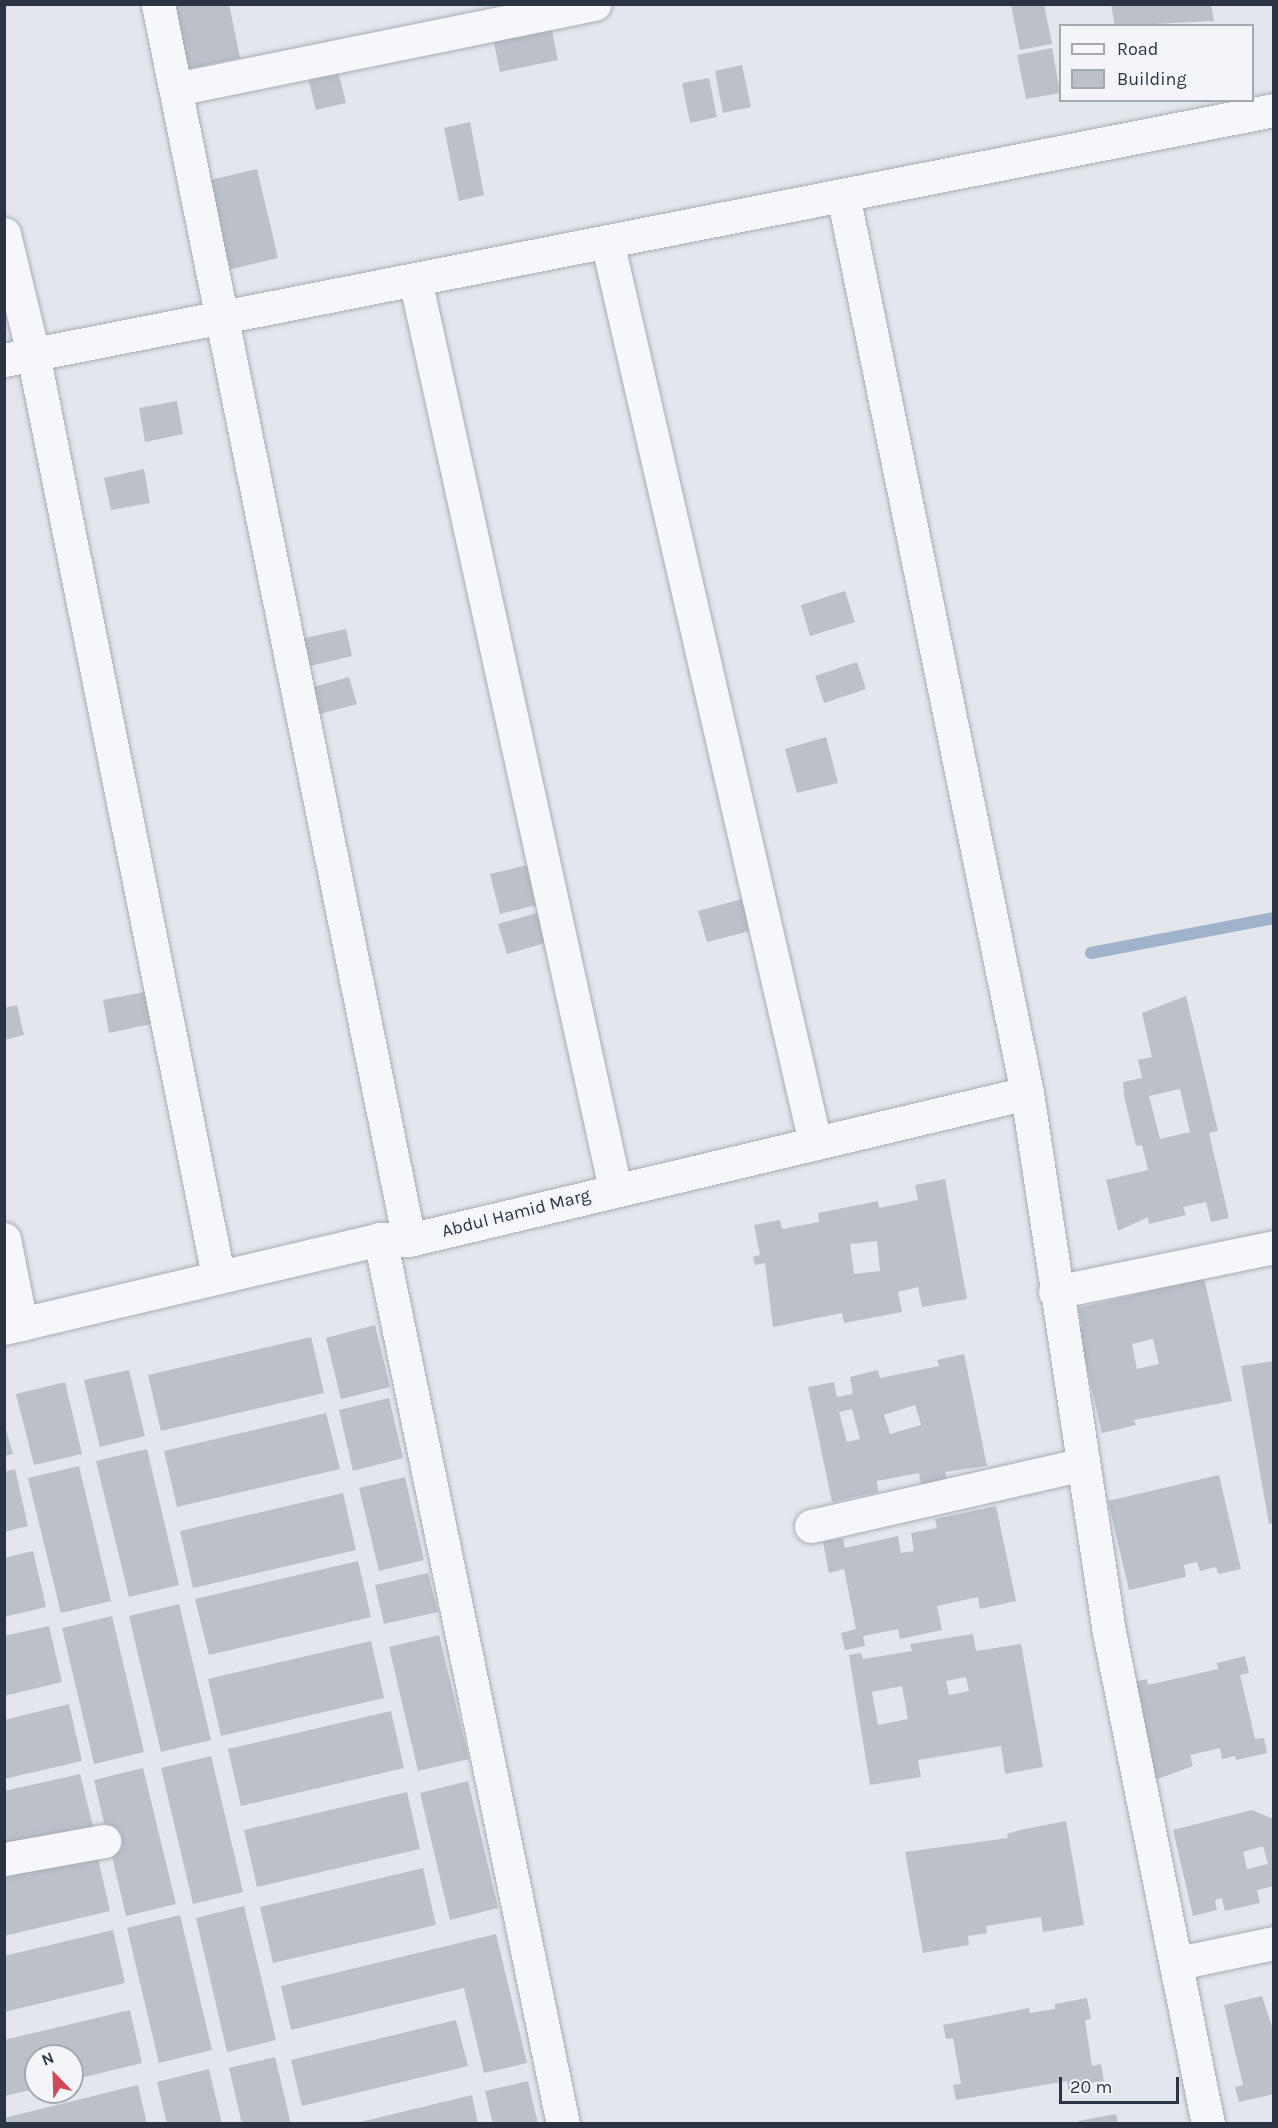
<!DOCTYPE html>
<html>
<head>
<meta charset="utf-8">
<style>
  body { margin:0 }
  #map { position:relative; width:1278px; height:2128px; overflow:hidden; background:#e3e6ec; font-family:Karla,sans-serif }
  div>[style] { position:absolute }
  .stream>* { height:12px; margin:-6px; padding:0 6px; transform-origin:6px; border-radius:6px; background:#9fb4cb }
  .building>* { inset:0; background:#bbc0c9 }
  .roads { filter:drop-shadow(0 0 2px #a8adb6) drop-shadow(0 0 2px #a8adb6) }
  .minor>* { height:33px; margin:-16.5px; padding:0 16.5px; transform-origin:16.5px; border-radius:16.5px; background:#f6f7fa }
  span { translate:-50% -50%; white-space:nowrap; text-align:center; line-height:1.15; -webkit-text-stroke:5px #f3f5f9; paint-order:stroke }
  .street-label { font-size:18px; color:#2b3444 }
  .frame { position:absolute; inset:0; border:6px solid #2b3444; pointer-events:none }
  .legend { position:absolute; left:1059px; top:24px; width:195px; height:78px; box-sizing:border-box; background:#f3f5f9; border:2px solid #a3a8b1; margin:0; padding:8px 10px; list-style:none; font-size:18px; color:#2b3444 }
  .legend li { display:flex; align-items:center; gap:12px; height:30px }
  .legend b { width:30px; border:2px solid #a3a8b1 }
  .north { position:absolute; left:24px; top:2044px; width:60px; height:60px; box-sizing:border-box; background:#f3f5f9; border:2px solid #a3a8b1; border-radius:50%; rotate:337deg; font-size:16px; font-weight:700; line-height:24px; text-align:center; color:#2b3444 }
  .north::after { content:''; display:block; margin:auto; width:21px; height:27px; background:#d0495b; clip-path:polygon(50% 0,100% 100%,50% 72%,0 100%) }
  .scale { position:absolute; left:1059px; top:2077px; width:120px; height:27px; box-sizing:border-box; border:3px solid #2b3444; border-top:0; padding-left:8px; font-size:18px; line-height:21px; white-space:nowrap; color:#2b3444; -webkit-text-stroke:4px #f3f5f9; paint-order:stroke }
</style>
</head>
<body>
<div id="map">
  <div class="stream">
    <i style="left:1091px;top:953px;width:186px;rotate:-10.8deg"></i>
  </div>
  <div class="building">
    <i style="clip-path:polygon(174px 4px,229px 4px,240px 58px,188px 69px)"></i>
    <i style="clip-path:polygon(1044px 4px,1052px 44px,1020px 50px,1011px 5px)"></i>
    <i style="clip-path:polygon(1111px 4px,1211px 4px,1214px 21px,1115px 26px)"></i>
    <i style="clip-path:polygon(549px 17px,558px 60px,500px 72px,491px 29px)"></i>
    <i style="clip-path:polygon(1052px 48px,1060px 93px,1026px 99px,1017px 55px)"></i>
    <i style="clip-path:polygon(335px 59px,346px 103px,316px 110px,305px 66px)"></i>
    <i style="clip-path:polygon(742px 65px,751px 107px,723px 113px,715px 71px)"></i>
    <i style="clip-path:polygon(709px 78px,717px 117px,690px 123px,682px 83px)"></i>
    <i style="clip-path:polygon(470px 122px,484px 195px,459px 201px,444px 128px)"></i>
    <i style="clip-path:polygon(257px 169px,278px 258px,227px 270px,206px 181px)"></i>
    <i style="clip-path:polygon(177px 401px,183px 434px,145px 442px,139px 408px)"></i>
    <i style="clip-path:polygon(144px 469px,150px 503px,111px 510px,104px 478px)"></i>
    <i style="clip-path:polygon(845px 591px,855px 622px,810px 636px,801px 605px)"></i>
    <i style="clip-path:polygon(346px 629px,352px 656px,306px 667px,300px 639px)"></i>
    <i style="clip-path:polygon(857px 662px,866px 689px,824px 703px,815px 676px)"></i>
    <i style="clip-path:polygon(349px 677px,357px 704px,316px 715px,309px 688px)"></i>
    <i style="clip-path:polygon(826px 737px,838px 783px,797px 793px,785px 749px)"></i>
    <i style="clip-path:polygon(527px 865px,537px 905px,500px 914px,490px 874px)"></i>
    <i style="clip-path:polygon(742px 899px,750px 931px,707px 942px,698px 911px)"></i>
    <i style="clip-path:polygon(544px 911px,552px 941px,507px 954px,498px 924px)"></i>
    <i style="clip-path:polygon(150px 991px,156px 1023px,109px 1033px,103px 1000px)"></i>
    <i style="clip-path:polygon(evenodd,1186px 996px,1218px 1131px,1209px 1133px,1229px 1218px,1211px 1222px,1206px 1202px,1183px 1207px,1186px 1215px,1149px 1224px,1148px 1217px,1118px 1231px,1106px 1180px,1148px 1170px,1142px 1145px,1136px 1146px,1124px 1096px,1123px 1082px,1142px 1078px,1138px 1060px,1152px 1057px,1142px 1013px,1186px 996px,1180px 1089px,1190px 1132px,1160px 1139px,1149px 1096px,1180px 1089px)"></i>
    <i style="clip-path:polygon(17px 1005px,24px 1035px,4px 1040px,4px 1008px)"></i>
    <i style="clip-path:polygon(evenodd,945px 1179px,967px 1299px,922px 1307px,918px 1287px,898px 1292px,902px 1312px,844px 1323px,842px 1313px,773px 1327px,765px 1263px,755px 1265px,753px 1257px,760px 1255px,754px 1225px,780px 1220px,782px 1229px,819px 1222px,818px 1213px,878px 1201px,879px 1208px,918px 1200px,915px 1185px,945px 1179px,877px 1241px,880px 1271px,854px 1274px,850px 1244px,877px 1241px)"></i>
    <i style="clip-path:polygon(evenodd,1204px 1278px,1232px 1401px,1134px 1420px,1136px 1425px,1102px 1433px,1077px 1326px,1082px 1326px,1078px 1308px,1204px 1278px,1153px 1339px,1159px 1364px,1137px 1369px,1132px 1344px,1153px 1339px)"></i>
    <i style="clip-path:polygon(375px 1325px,390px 1387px,341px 1399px,326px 1338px)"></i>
    <i style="clip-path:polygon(311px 1337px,324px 1393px,161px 1431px,148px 1375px)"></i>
    <i style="clip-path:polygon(evenodd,964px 1354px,987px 1466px,945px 1472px,948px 1484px,922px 1490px,919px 1473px,877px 1481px,878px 1492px,832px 1502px,808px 1387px,834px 1382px,837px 1397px,853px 1394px,850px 1377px,878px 1370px,880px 1378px,939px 1366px,937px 1360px,964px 1354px,915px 1405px,921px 1425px,890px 1434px,884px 1415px,915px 1405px,964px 1354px,852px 1409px,860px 1439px,847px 1442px,839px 1412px,852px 1409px)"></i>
    <i style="clip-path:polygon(1274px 1361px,1274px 1523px,1269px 1524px,1241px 1366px)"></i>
    <i style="clip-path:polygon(129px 1370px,145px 1436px,100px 1447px,84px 1380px)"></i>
    <i style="clip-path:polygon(65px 1382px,82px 1454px,34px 1465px,16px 1394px)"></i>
    <i style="clip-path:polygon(389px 1398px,403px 1458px,353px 1471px,339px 1410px)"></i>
    <i style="clip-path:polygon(326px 1413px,340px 1469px,177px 1507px,164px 1451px)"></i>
    <i style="clip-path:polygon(4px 1423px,13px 1454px,4px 1456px)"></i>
    <i style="clip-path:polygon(147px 1449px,179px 1585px,129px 1597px,96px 1461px)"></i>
    <i style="clip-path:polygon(79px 1466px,111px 1601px,61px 1613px,28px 1478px)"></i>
    <i style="clip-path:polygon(15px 1469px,28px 1526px,4px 1532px,4px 1472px)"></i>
    <i style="clip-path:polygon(1219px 1475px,1241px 1569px,1218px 1574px,1216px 1567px,1200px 1571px,1197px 1562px,1184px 1565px,1186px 1577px,1129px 1590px,1108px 1501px)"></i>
    <i style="clip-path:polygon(405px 1477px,424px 1560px,379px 1571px,359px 1488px)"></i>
    <i style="clip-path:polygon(343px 1493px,356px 1550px,193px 1588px,180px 1531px)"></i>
    <i style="clip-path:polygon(996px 1506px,1016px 1601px,980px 1609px,978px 1597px,937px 1606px,942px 1630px,900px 1639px,898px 1629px,863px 1636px,865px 1646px,845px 1650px,841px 1633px,856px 1629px,844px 1569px,829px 1573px,823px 1542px,843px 1538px,845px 1548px,898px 1536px,901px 1553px,914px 1551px,911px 1533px,937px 1528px,935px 1519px)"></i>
    <i style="clip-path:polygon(33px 1551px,46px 1607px,4px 1617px,4px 1558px)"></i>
    <i style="clip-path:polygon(358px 1561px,371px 1617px,209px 1655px,195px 1599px)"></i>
    <i style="clip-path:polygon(428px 1573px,438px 1612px,384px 1624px,375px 1585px)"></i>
    <i style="clip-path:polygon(179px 1604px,211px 1740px,161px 1752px,129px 1616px)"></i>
    <i style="clip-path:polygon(112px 1616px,144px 1752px,94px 1764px,62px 1628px)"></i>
    <i style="clip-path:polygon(49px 1626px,62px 1682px,4px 1696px,4px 1636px)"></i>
    <i style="clip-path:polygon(evenodd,973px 1634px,976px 1651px,1021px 1644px,1043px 1767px,1005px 1774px,1001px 1746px,918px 1760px,921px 1777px,870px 1785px,849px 1655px,861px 1653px,863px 1659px,912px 1651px,910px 1644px,973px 1634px,966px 1677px,969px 1691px,949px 1695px,946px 1681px,966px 1677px,973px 1634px,902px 1686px,908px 1719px,878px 1725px,872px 1692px,902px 1686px)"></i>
    <i style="clip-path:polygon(439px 1635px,469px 1759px,418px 1771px,389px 1647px)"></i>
    <i style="clip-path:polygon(371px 1641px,384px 1698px,221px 1736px,208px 1679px)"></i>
    <i style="clip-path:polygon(1245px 1656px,1249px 1673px,1240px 1675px,1255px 1739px,1264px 1738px,1267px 1753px,1236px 1760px,1235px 1756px,1222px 1759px,1220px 1748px,1190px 1755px,1193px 1766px,1152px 1781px,1120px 1685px,1147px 1679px,1148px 1685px,1218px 1669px,1217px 1663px)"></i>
    <i style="clip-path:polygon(69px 1704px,82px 1761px,4px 1779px,4px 1720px)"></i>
    <i style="clip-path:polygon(391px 1711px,404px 1768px,241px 1806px,228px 1749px)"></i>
    <i style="clip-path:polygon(211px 1756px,243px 1892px,193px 1904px,161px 1768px)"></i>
    <i style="clip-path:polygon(143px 1768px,176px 1904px,126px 1916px,94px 1780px)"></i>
    <i style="clip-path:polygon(80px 1774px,94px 1830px,4px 1851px,4px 1791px)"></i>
    <i style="clip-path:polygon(468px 1781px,498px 1908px,450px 1920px,420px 1793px)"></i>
    <i style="clip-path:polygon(407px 1792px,420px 1849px,257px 1887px,244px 1830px)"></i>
    <i style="clip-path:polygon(evenodd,1252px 1810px,1274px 1819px,1274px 1886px,1257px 1890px,1260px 1903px,1225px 1911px,1222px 1898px,1215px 1900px,1217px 1910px,1193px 1916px,1173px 1830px,1252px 1810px,1263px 1846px,1268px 1864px,1247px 1869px,1243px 1852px,1263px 1846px)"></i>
    <i style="clip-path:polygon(1066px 1821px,1084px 1925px,1043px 1932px,1041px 1917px,986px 1926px,987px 1933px,968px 1936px,969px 1945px,923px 1953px,905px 1852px,1008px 1838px,1007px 1834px,1020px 1830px)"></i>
    <i style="clip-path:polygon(97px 1854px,110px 1911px,4px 1936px,4px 1876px)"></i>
    <i style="clip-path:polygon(423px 1868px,436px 1925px,273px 1963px,260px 1907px)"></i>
    <i style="clip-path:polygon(244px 1906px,276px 2040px,227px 2052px,196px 1918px)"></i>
    <i style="clip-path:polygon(180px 1915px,212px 2050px,159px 2063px,127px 1928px)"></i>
    <i style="clip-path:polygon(113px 1930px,125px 1983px,4px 2012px,4px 1956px)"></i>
    <i style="clip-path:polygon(496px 1934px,527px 2063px,484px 2073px,464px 1988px,291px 2030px,281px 1986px)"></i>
    <i style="clip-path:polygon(1262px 1996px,1274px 2033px,1274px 2094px,1239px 2102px,1235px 2087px,1243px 2085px,1224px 2005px)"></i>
    <i style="clip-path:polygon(1087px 1998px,1091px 2019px,1085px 2020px,1092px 2066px,1101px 2064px,1104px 2081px,1090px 2083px,1091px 2091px,1069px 2094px,1067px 2081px,956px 2100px,953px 2085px,961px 2084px,953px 2038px,946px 2039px,943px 2025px,1029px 2008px,1030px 2013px,1055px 2009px,1055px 2004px)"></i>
    <i style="clip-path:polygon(130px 2010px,142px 2063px,72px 2080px,72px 2056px,36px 2056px,36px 2089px,4px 2096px,4px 2040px)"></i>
    <i style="clip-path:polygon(456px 2020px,468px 2066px,302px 2106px,291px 2060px)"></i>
    <i style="clip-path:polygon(275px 2057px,291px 2124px,242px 2124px,229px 2068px)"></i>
    <i style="clip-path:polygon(209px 2069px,222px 2124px,167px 2124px,157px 2082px)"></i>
    <i style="clip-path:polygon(528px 2081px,538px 2124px,493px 2124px,485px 2091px)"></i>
    <i style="clip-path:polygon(138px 2085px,147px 2124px,4px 2124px,4px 2118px)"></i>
    <i style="clip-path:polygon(472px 2095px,478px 2124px,356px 2124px,356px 2123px)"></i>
    <i style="clip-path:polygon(1116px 2114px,1118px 2124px,1078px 2124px,1078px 2121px)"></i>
  </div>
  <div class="roads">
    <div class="minor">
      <i style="left:158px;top:4px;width:1261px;rotate:78.52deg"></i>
      <i style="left:176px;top:89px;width:427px;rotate:-11.5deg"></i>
      <i style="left:843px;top:195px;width:917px;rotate:78.42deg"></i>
      <i style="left:1027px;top:1093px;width:545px;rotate:81.35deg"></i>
      <i style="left:1109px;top:1632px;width:502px;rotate:78.62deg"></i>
      <i style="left:4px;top:234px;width:123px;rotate:76.4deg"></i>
      <i style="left:33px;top:354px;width:939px;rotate:78.64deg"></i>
      <i style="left:607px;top:241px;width:926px;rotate:77.01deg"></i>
      <i style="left:415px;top:279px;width:932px;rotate:77.6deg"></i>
      <i style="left:4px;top:360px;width:1294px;rotate:-11.14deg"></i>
      <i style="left:4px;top:1239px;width:87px;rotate:78.7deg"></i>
      <i style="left:380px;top:1239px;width:904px;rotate:78.32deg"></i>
      <i style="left:1055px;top:1292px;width:224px;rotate:-11.6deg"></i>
      <i style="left:4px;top:1328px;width:386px;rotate:-13.3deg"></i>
      <i style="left:380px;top:1239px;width:29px;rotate:2deg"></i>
      <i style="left:409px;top:1240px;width:635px;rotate:-13.38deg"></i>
      <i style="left:811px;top:1526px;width:279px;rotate:-12.8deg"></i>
      <i style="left:4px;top:1859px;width:102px;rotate:-10.2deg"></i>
      <i style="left:1178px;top:1963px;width:98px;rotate:-11.8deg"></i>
    </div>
  </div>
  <div class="street-label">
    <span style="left:516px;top:1213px;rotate:-14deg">Abdul Hamid Marg</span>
  </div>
  <div class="frame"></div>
  <ul class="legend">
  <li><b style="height:8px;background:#f6f7fa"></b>Road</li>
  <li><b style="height:16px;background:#bbc0c9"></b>Building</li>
  </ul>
  <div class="north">N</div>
  <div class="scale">20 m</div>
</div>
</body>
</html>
